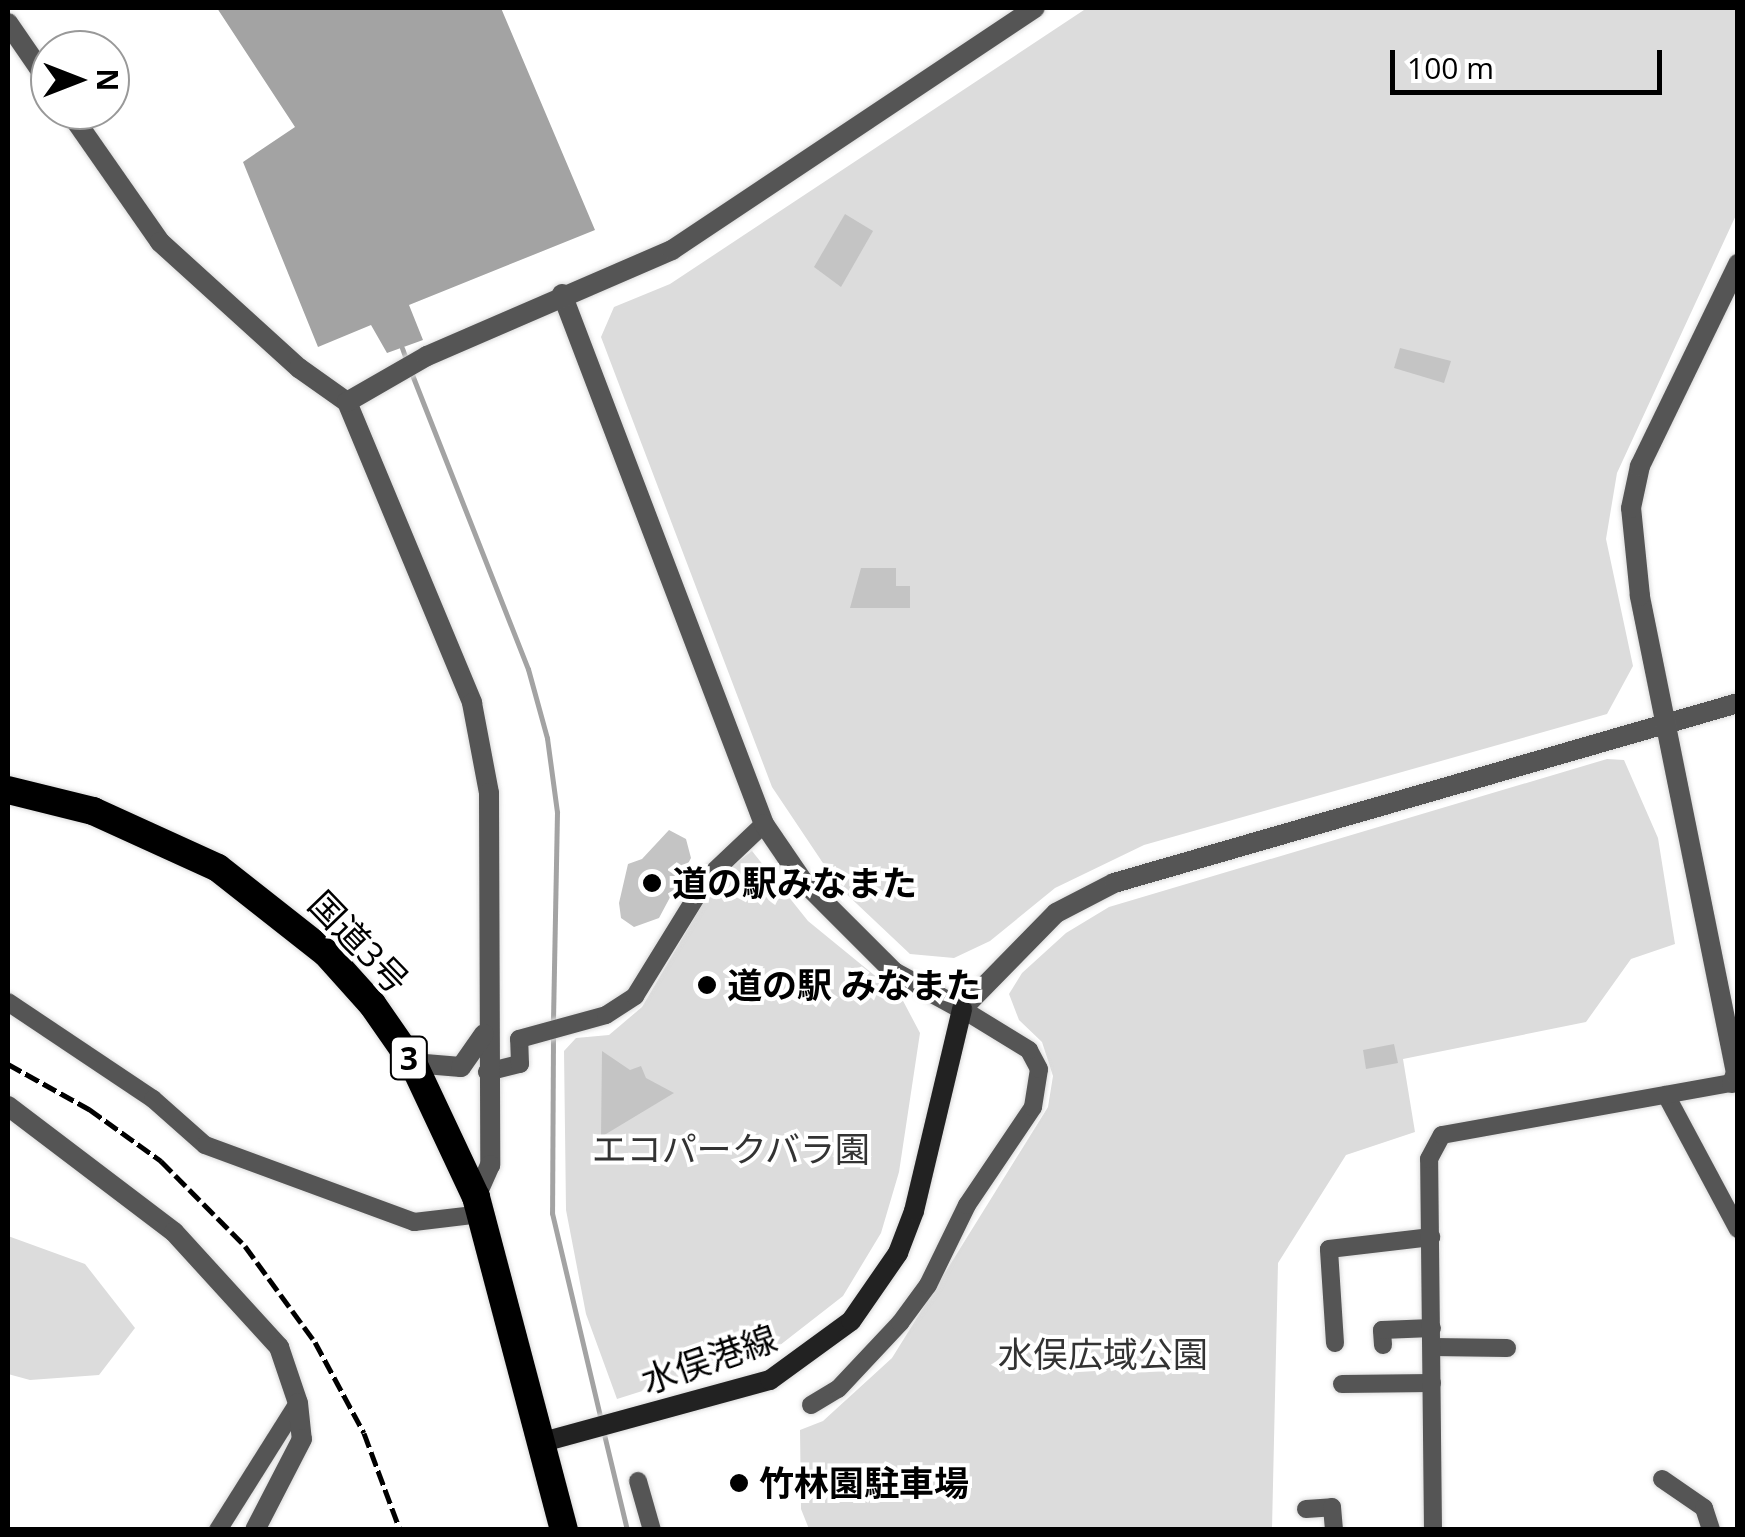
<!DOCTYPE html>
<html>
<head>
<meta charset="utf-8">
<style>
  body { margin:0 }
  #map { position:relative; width:1745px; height:1537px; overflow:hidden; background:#fff; font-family:"Open Sans","Noto Sans JP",sans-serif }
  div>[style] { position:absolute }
  .green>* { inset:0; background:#dcdcdc }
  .water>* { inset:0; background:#a3a3a3 }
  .stream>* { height:5px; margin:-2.5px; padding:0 2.5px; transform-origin:2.5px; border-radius:2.5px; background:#a3a3a3 }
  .building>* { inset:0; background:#c4c4c4 }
  .roads { filter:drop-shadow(0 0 2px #dbdbdb) drop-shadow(0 0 2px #dbdbdb) }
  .minor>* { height:18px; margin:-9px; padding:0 9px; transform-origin:9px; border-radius:9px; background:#555 }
  .tertiary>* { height:20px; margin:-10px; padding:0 10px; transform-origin:10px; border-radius:10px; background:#555 }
  .secondary>* { height:20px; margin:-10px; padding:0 10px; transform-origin:10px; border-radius:10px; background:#222 }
  .trunk>* { height:28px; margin:-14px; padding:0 14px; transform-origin:14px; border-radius:14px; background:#000 }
  .rail>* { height:5px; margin-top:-2.5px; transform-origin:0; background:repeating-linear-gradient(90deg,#000 0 15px,transparent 0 20px) }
  .dots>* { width:28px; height:28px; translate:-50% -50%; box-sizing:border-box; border:5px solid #fff; border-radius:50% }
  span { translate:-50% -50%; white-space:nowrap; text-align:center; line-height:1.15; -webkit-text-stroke:8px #fff; paint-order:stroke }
  .shield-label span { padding:2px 8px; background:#fff; border:2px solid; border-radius:8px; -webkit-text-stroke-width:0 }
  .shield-label { font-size:32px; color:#000; font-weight:700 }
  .poi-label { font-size:35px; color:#000; font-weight:700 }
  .left { translate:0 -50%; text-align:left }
  .street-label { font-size:35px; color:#000 }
  .park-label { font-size:35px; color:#333 }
  .frame { position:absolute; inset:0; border:10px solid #000; pointer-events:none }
  .north { position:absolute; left:30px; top:30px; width:100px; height:100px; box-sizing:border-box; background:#fff; border:2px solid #999; border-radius:50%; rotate:90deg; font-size:28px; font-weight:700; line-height:40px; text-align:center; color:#000 }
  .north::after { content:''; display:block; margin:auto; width:35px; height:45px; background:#000; clip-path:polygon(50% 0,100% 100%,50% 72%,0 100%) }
  .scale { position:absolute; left:1390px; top:50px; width:272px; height:45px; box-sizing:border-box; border:5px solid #000; border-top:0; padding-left:12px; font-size:30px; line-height:35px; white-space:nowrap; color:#000; -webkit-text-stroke:8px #fff; paint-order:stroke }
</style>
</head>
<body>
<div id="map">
  <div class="green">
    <i style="clip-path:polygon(1087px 8px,1737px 8px,1737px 213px,1617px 473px,1606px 539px,1633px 666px,1607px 714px,1144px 845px,1055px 888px,990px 941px,954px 958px,910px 954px,839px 887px,772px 787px,601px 337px,614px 307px,670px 284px)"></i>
    <i style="clip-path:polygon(1607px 759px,1624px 760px,1658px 838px,1675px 944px,1631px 959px,1586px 1022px,1403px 1059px,1415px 1132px,1346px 1155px,1278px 1263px,1272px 1529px,809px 1529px,801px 1509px,800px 1430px,823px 1421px,892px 1358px,1048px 1107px,1053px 1076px,1042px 1042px,1019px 1020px,1009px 994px,1022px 973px,1066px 933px,1109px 907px)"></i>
    <i style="clip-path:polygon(752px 851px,808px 921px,901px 997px,920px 1033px,899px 1172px,881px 1233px,843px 1296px,775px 1349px,617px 1399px,586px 1314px,566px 1210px,564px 1051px,576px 1038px,609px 1035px,642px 1007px,719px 876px)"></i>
    <i style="clip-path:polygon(8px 1236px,85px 1264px,135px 1328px,99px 1375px,30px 1380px,8px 1374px)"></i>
  </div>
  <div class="water">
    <i style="clip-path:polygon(217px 8px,501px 8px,595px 230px,409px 305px,423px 340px,387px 353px,371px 325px,318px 347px,243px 162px,295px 127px)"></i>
  </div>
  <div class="stream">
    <i style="left:402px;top:348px;width:15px;rotate:70deg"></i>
    <i style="left:411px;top:372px;width:319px;rotate:68.5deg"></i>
    <i style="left:528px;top:669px;width:72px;rotate:74.6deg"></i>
    <i style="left:547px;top:738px;width:75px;rotate:82.3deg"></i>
    <i style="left:557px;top:812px;width:213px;rotate:91.1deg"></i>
    <i style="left:553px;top:1036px;width:177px;rotate:90.3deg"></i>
    <i style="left:552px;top:1213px;width:213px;rotate:76.7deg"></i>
    <i style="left:603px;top:1430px;width:103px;rotate:76.5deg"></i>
  </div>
  <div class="building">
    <i style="clip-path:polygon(845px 214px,873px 231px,841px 287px,814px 267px)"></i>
    <i style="clip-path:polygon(1400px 348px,1451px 361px,1444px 383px,1394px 368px)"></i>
    <i style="clip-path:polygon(861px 568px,896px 568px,896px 586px,910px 586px,910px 608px,850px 608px)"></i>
    <i style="clip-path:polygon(669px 830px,686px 839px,691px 858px,659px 918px,634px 927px,621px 918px,619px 903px,628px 864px,642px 859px)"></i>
    <i style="clip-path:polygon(1394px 1044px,1398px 1063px,1366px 1069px,1363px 1050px)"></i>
    <i style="clip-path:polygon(602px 1051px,630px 1070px,641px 1066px,646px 1078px,674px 1093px,601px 1137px)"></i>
  </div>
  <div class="roads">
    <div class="minor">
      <i style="left:8px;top:1002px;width:174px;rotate:33.8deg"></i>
      <i style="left:153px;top:1099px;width:69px;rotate:41.5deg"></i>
      <i style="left:205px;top:1145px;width:223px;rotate:20.2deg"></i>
      <i style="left:414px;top:1222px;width:67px;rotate:-6.8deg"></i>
      <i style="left:487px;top:1072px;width:34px;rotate:-14deg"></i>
      <i style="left:520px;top:1064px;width:25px;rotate:-92deg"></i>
      <i style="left:519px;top:1039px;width:90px;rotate:-15.4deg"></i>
      <i style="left:606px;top:1015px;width:35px;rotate:-33deg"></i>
      <i style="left:635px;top:996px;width:141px;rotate:-58.3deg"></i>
      <i style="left:709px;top:876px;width:76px;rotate:-43.4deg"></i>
      <i style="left:1666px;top:1095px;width:152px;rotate:61.8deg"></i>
      <i style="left:1335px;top:1343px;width:94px;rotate:-93.7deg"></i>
      <i style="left:1329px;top:1249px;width:103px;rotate:-6.7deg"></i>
      <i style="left:1383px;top:1345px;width:15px;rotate:-94deg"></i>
      <i style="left:1382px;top:1330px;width:50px;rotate:-2.3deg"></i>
      <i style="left:1432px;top:1347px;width:75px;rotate:0.8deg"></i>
      <i style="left:1342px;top:1384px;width:90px;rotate:-0.6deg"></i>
      <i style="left:811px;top:1405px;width:31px;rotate:-31deg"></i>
      <i style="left:838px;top:1389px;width:91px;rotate:-46.8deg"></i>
      <i style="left:900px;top:1323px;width:47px;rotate:-53.6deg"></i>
      <i style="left:928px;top:1285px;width:89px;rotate:-64deg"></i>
      <i style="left:967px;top:1205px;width:118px;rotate:-56deg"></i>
      <i style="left:1033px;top:1107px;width:38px;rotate:-81deg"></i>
      <i style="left:1039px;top:1069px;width:21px;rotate:-118deg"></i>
      <i style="left:1029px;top:1050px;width:79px;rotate:-148.5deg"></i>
      <i style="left:1662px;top:1479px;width:51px;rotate:34.6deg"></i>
      <i style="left:1704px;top:1508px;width:23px;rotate:72deg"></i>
      <i style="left:638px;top:1481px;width:51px;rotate:74.1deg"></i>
      <i style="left:1306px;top:1509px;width:26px;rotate:-4deg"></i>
      <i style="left:1332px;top:1507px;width:23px;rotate:85deg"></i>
      <i style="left:218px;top:1530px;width:150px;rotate:-57.8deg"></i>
      <i style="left:1433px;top:1530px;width:371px;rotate:-90.6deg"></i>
      <i style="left:1429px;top:1159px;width:27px;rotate:-62deg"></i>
      <i style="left:1442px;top:1135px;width:295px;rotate:-10.2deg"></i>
    </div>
    <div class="tertiary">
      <i style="left:8px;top:23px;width:74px;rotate:55.5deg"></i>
      <i style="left:68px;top:110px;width:161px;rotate:55.1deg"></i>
      <i style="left:160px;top:242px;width:188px;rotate:42.2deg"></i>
      <i style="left:299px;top:368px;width:59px;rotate:35.3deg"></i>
      <i style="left:347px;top:402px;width:326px;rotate:67.4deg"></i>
      <i style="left:472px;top:703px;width:92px;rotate:79.3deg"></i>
      <i style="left:489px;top:793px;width:372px;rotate:89.8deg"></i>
      <i style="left:490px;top:1165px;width:35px;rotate:114deg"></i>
      <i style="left:562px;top:294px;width:567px;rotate:69.14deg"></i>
      <i style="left:764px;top:824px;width:68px;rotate:55.8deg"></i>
      <i style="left:802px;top:880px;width:130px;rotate:45deg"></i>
      <i style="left:894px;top:972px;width:77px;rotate:28.6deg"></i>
      <i style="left:962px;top:1009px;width:134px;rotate:-45.6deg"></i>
      <i style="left:1056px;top:913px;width:65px;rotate:-27.3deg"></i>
      <i style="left:1114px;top:883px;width:649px;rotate:-16.09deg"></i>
      <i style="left:347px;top:402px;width:92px;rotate:-29.9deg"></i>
      <i style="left:427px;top:356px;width:267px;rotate:-23.4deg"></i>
      <i style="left:672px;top:250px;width:436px;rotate:-33.7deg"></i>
      <i style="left:413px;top:1063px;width:48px;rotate:4.8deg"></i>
      <i style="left:461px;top:1067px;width:40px;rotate:-55.1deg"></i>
      <i style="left:1732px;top:1083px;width:11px;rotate:-68deg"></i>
      <i style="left:1736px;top:1073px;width:487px;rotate:-101.4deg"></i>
      <i style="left:1640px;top:596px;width:88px;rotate:-95.8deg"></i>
      <i style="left:1631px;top:508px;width:43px;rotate:-77.9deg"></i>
      <i style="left:1640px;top:466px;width:225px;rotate:-64.1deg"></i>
      <i style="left:8px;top:1106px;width:208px;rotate:37.2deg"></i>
      <i style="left:174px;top:1232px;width:156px;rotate:47.6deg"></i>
      <i style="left:279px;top:1347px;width:59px;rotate:71.3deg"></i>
      <i style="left:298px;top:1403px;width:36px;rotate:84deg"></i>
      <i style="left:302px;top:1439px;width:102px;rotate:117.3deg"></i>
    </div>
    <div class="secondary">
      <i style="left:543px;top:1442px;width:235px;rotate:-15.3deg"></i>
      <i style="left:770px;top:1380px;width:100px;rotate:-36.1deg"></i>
      <i style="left:851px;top:1321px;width:83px;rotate:-55.3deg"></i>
      <i style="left:898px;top:1253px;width:45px;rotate:-69.1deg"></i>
      <i style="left:914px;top:1211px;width:208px;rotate:-76.6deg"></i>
    </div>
    <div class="trunk">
      <i style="left:8px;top:790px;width:88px;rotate:13.9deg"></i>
      <i style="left:93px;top:811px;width:137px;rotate:24.5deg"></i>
      <i style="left:218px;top:868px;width:137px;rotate:38.2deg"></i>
      <i style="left:326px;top:953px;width:69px;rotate:48deg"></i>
      <i style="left:372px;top:1004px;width:72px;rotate:55.2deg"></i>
      <i style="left:413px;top:1063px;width:148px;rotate:64.8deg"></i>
      <i style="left:476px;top:1197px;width:344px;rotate:75.2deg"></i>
    </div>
  </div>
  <div class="rail">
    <i style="left:8px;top:1064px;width:93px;rotate:29.1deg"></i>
    <i style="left:89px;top:1109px;width:89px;rotate:35.8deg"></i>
    <i style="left:161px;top:1161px;width:120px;rotate:45.3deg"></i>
    <i style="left:245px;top:1246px;width:119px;rotate:53.9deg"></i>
    <i style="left:315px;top:1342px;width:103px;rotate:61.7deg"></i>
    <i style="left:364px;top:1433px;width:103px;rotate:69.6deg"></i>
  </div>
  <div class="dots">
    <i style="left:652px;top:883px;background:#000"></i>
    <i style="left:707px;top:985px;background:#000"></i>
    <i style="left:739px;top:1483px;background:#000"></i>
  </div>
  <div class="shield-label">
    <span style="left:409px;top:1058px">3</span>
  </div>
  <div class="poi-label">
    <span class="left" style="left:672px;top:883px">道の駅みなまた</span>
    <span class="left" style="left:727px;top:985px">道の駅 みなまた</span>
    <span class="left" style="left:759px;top:1483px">竹林園駐車場</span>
  </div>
  <div class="street-label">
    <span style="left:359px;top:942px;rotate:46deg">国道3号</span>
    <span style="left:709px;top:1359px;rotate:-19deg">水俣港線</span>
  </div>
  <div class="park-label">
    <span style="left:731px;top:1149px">エコパークバラ園</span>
    <span style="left:1103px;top:1354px">水俣広域公園</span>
  </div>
  <div class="frame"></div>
  <div class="north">N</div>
  <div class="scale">100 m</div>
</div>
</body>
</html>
